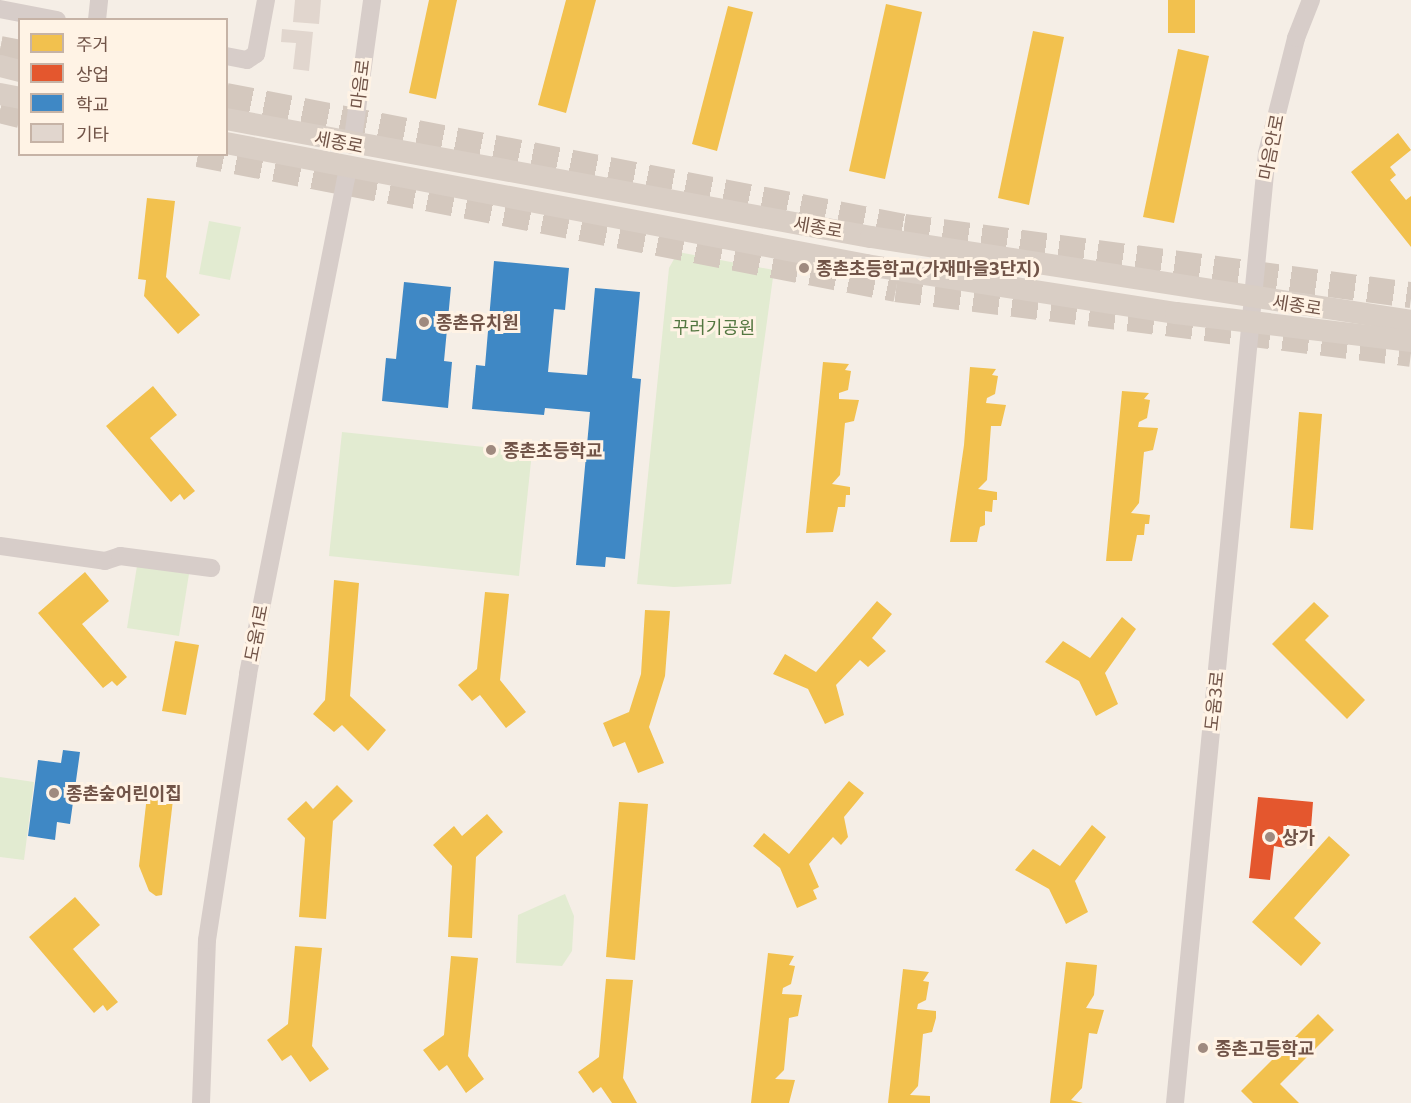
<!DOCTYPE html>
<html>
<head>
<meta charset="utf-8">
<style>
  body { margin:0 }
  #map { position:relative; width:1411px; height:1103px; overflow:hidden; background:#f5eee6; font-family:Commissioner,"Noto Sans KR",sans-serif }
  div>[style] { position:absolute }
  .green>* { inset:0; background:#e2ebd1 }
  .homes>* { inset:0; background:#f2c14e }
  .shops>* { inset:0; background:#e4572e }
  .schools>* { inset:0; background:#3f88c5 }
  .building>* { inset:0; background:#e1d6ce }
  .highway-tunnel>* { height:26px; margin-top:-13px; transform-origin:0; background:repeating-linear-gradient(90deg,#d4c8be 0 26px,transparent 0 39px) }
  .minor>* { height:18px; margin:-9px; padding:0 9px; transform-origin:9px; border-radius:9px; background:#d7cdc9 }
  .major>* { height:22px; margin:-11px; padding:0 11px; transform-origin:11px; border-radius:11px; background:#d9cec5 }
  .dots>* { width:16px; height:16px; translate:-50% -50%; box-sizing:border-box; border:3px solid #fff3e5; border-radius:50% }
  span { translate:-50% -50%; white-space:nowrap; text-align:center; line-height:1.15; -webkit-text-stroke:6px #fff3e5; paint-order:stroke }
  .street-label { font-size:18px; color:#715448 }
  .poi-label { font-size:18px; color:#715448; font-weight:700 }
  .left { translate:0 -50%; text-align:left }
  .park-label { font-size:18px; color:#547741 }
  .legend { position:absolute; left:18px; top:18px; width:210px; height:138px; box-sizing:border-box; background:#fff3e5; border:2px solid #c6b3a6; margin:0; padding:8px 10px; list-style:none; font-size:18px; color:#715448 }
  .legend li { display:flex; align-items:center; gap:12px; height:30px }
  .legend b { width:30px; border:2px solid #c6b3a6 }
</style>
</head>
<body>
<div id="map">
  <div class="green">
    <i style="clip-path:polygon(209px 221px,241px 227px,230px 280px,199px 274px)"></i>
    <i style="clip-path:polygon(678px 252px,774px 270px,731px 584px,674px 587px,637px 584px,669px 268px)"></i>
    <i style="clip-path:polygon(342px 432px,532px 452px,519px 576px,329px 556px)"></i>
    <i style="clip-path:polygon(137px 566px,189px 574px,179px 636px,127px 628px)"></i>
    <i style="clip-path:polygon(0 777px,34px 782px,24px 860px,0 857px)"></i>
    <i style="clip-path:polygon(565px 894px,574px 916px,572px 951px,562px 966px,516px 963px,518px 915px)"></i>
  </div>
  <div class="homes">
    <i style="clip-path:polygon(429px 0,457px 0,436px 99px,409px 93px)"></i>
    <i style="clip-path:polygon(566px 0,596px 0,566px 113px,538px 105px)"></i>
    <i style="clip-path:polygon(1168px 0,1195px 0,1195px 33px,1168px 33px)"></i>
    <i style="clip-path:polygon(886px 4px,922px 12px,885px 179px,849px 171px)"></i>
    <i style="clip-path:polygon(728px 6px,753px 12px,717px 151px,692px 144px)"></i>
    <i style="clip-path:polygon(1033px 31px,1064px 37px,1029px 205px,998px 198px)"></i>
    <i style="clip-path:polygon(1178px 49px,1209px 56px,1174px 223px,1143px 217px)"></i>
    <i style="clip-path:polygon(1398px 133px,1411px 150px,1390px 167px,1396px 175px,1390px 180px,1406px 200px,1411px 196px,1411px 247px,1351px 172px)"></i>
    <i style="clip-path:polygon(147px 198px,175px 201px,166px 277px,200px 315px,178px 334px,144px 296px,146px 280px,138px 279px)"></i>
    <i style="clip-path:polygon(823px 362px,849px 364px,845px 370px,851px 371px,848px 390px,839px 393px,839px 399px,859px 400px,854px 421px,845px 423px,840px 475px,832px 484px,850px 487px,850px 495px,846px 495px,845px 507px,838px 507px,833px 532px,806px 533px)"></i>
    <i style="clip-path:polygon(970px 367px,996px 369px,992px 375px,998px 376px,995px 394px,987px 398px,986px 403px,1006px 405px,1001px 426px,991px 426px,987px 480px,978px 489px,997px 492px,997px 500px,993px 500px,992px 512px,985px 511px,985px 525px,980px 527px,977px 542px,950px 542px,964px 445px)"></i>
    <i style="clip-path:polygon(153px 386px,177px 415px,150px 438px,195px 491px,184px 500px,180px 494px,171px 502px,106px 426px)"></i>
    <i style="clip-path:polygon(1122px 391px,1149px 393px,1144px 399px,1150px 400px,1147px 418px,1139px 422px,1138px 427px,1158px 428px,1153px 450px,1144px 452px,1139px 503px,1131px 513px,1150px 515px,1149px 524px,1145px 524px,1144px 535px,1137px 535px,1132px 561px,1106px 561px)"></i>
    <i style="clip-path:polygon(1299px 412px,1322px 414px,1313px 530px,1290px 528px)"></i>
    <i style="clip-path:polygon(85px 572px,109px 601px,82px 624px,127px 677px,117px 686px,112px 681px,103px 688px,38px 613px)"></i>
    <i style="clip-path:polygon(334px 580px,359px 583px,350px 696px,386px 730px,368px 751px,342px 725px,334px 732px,313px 714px,325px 700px)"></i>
    <i style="clip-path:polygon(485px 592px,509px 594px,500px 680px,526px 712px,506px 728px,480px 695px,472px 701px,458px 685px,477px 669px)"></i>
    <i style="clip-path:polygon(877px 601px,892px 614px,872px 638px,886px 651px,868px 667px,860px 660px,836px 685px,844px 715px,825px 724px,808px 689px,773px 674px,785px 654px,816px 672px)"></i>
    <i style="clip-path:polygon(1314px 602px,1329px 616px,1305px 640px,1365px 700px,1347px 719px,1272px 644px)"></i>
    <i style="clip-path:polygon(645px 610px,670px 611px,665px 676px,649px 727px,664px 763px,638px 773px,625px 742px,613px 747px,603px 723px,629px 712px,641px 674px)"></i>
    <i style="clip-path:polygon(1122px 617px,1136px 629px,1105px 673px,1118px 704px,1096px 716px,1079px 681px,1045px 662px,1063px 641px,1090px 658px)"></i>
    <i style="clip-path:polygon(175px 641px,199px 645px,186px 715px,162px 711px)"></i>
    <i style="clip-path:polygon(849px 781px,864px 793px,844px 817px,848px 837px,841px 845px,833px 837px,809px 864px,819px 887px,813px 890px,817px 899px,797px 908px,780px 868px,753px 846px,764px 833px,789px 854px)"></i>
    <i style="clip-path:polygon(337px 785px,353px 801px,333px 821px,326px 919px,299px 917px,305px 838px,287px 819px,306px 801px,313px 809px)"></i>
    <i style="clip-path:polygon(148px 787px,174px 791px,162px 895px,156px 896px,149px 891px,139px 866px)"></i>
    <i style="clip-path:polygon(619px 802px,648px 804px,635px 960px,606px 957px)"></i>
    <i style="clip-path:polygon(487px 814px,503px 832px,476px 857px,472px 938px,448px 937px,452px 866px,433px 845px,454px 826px,462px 836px)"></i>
    <i style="clip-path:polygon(1092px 825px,1106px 837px,1075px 881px,1088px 912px,1066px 924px,1049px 889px,1015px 870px,1033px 849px,1060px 866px)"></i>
    <i style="clip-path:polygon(1329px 836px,1350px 855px,1294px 918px,1321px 943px,1301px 966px,1252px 922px)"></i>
    <i style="clip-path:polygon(75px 897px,100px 925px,73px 949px,118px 1002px,107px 1011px,103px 1005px,94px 1013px,29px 937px)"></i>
    <i style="clip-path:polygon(295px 946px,322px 948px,312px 1046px,329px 1069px,310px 1082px,291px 1055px,282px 1061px,267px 1040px,288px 1024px)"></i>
    <i style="clip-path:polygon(768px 953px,794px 956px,789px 965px,795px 966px,791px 984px,783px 988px,782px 994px,802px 995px,798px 1016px,789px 1018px,784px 1070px,775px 1079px,795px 1080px,789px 1103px,751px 1103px)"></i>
    <i style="clip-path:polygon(451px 956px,478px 958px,468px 1056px,484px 1079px,466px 1093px,447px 1065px,439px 1071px,423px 1050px,444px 1035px)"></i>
    <i style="clip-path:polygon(1066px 962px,1097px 965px,1094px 995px,1086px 1008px,1104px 1010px,1097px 1034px,1089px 1033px,1082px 1088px,1071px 1100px,1083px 1103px,1050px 1103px)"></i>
    <i style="clip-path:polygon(903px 969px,929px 972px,923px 981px,929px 982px,926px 1000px,918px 1004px,917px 1009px,936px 1011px,936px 1018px,932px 1032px,923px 1034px,918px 1086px,910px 1095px,930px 1096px,930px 1103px,888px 1103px)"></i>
    <i style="clip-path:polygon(606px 979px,633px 980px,623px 1078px,637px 1103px,612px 1103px,601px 1087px,593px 1093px,578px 1072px,599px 1057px)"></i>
    <i style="clip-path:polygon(1318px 1014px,1334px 1030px,1280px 1084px,1299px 1103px,1253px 1103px,1241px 1091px)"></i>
  </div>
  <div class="shops">
    <i style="clip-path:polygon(1258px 797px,1313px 802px,1311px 828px,1287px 825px,1285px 848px,1274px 846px,1270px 880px,1249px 878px)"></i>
  </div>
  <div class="schools">
    <i style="clip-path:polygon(494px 261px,569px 268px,565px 310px,554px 309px,548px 372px,587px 375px,595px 288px,640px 292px,632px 378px,641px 379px,625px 559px,606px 557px,605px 567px,576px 565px,590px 412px,545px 408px,544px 415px,472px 409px,476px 365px,485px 366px)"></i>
    <i style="clip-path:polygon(404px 282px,451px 287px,444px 361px,452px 362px,448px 408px,382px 401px,386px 358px,396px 359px)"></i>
    <i style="clip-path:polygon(63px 750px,80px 752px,70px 824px,57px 822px,55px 840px,28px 836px,38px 760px,61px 763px)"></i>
  </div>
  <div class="building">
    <i style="clip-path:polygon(295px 0,321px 0,319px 24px,293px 22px)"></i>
    <i style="clip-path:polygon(282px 29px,313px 32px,309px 71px,293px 69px,296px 43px,281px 42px)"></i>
  </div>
  <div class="highway-tunnel">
    <i style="left:0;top:49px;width:20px;rotate:11deg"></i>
    <i style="left:226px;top:96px;width:691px;rotate:10.94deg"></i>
    <i style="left:904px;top:227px;width:512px;rotate:7.64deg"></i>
    <i style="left:0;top:110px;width:21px;rotate:14deg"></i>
    <i style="left:198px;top:154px;width:711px;rotate:10.95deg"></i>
    <i style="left:896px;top:289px;width:519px;rotate:7.19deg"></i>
  </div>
  <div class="minor">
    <i style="left:0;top:9px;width:58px;rotate:10.9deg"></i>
    <i style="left:97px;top:20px;width:20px;rotate:-84deg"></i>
    <i style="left:226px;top:56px;width:21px;rotate:11deg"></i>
    <i style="left:247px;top:60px;width:11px;rotate:-34deg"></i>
    <i style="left:256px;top:54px;width:55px;rotate:-79.5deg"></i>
    <i style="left:352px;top:145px;width:146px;rotate:-82.1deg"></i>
    <i style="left:0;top:546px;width:106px;rotate:8.1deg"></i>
    <i style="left:105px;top:561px;width:16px;rotate:-18deg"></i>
    <i style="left:120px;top:556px;width:92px;rotate:7.5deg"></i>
    <i style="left:201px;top:1103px;width:163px;rotate:-87.9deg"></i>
    <i style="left:207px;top:940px;width:269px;rotate:-81.2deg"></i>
    <i style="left:248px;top:674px;width:516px;rotate:-78.82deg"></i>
    <i style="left:1175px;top:1103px;width:954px;rotate:-84.47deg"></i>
    <i style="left:1267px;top:153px;width:119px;rotate:-75.8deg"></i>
    <i style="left:1296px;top:38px;width:41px;rotate:-68.5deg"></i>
  </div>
  <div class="major">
    <i style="left:0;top:66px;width:21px;rotate:14deg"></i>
    <i style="left:0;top:94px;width:20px;rotate:11deg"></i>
    <i style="left:226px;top:119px;width:656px;rotate:10.37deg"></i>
    <i style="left:871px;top:237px;width:546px;rotate:8.84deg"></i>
    <i style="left:226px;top:143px;width:652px;rotate:10.79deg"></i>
    <i style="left:866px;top:265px;width:314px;rotate:8.8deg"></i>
    <i style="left:1176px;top:313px;width:237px;rotate:6.8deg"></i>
  </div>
  <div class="dots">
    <i style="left:804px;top:268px;background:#9f8a7f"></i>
    <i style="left:424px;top:322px;background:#9f8a7f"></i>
    <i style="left:491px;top:450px;background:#9f8a7f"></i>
    <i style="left:54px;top:793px;background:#9f8a7f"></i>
    <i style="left:1270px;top:837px;background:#9f8a7f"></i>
    <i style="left:1203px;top:1048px;background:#9f8a7f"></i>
  </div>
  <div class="street-label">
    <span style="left:360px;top:84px;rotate:-83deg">마음로</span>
    <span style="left:339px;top:142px;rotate:11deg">세종로</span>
    <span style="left:1271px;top:147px;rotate:-79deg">마음안로</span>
    <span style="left:818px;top:227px;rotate:10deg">세종로</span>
    <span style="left:1297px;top:305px;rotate:9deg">세종로</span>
    <span style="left:256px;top:633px;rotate:-79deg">도움1로</span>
    <span style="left:1214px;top:701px;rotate:-84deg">도움3로</span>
  </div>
  <div class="poi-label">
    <span class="left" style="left:816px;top:268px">종촌초등학교(가재마을3단지)</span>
    <span class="left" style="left:436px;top:322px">종촌유치원</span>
    <span class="left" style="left:503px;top:450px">종촌초등학교</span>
    <span class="left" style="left:66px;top:793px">종촌숲어린이집</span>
    <span class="left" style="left:1282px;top:837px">상가</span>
    <span class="left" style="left:1215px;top:1048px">종촌고등학교</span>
  </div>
  <div class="park-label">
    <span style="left:714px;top:327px">꾸러기공원</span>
  </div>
  <ul class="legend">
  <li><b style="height:16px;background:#f2c14e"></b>주거</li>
  <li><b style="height:16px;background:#e4572e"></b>상업</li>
  <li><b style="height:16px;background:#3f88c5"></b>학교</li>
  <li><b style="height:16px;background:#e1d6ce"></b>기타</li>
  </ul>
</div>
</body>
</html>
